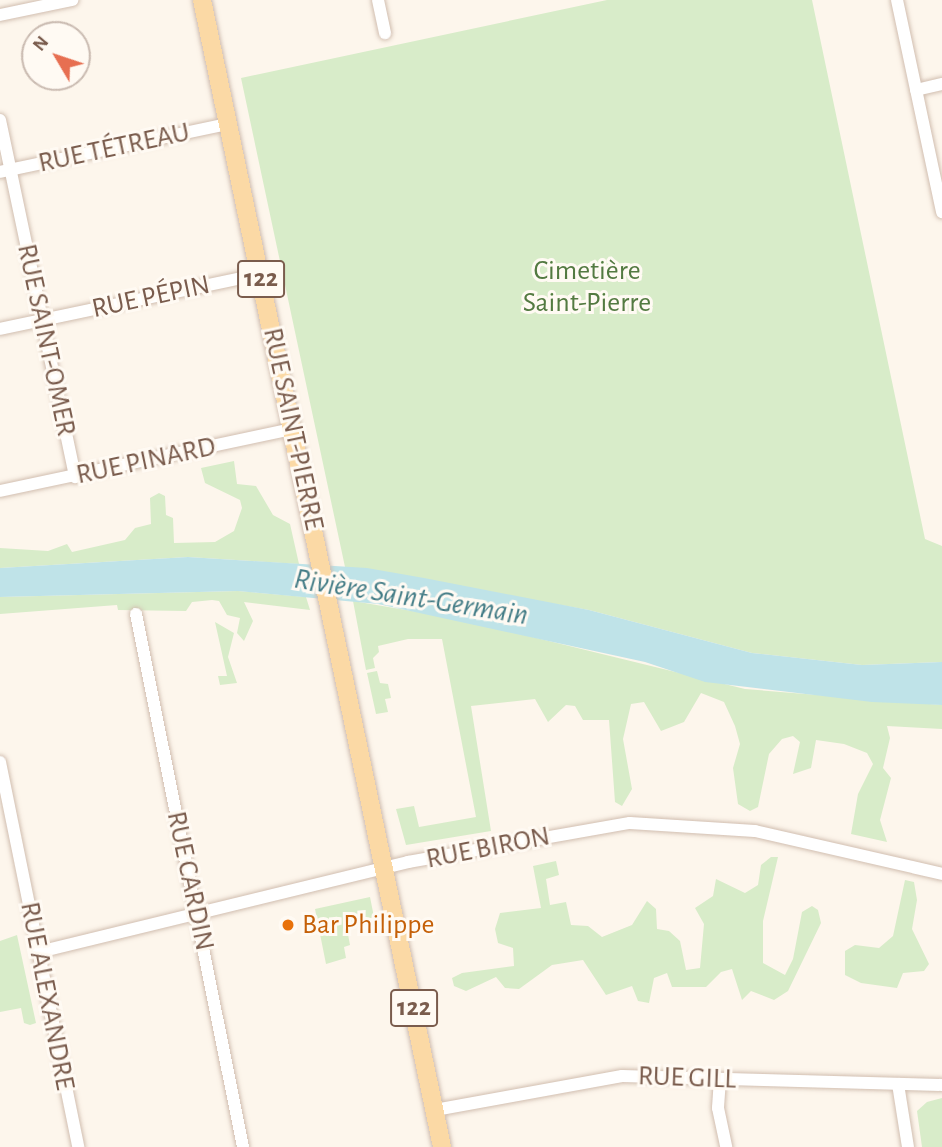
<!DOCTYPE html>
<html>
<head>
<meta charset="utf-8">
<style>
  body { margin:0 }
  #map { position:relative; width:942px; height:1147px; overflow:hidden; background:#fdf6ec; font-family:"Alegreya Sans",sans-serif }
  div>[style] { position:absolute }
  .green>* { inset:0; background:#d8ecc9 }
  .water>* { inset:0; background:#bfe3e8 }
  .roads { filter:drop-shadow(0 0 2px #d1beb0) drop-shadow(0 0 2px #d1beb0) }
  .minor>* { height:12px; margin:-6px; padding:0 6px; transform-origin:6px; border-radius:6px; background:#fff }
  .primary>* { height:18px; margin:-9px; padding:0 9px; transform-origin:9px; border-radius:9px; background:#fbd9a5 }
  .dots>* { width:19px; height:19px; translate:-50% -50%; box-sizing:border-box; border:4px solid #fffaf3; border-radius:50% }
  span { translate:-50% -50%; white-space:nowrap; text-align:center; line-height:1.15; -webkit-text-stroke:6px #fffaf3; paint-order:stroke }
  .shield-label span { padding:2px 5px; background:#fffaf3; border:2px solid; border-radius:5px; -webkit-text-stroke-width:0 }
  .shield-label { font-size:26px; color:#7a5c4d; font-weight:700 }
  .street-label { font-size:28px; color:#7a5c4d }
  .park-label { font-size:28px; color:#537a41 }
  .food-label { font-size:28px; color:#c56008 }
  .left { translate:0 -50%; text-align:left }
  .water-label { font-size:30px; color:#437c86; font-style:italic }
  .north { position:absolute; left:21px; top:21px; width:70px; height:70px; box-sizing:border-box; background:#fffaf3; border:2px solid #cabbb1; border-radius:50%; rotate:309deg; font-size:19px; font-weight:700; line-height:28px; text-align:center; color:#7a5c4d }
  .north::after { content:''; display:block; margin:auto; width:24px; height:32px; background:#e76f51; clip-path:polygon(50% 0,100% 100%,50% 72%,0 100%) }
</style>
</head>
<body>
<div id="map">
  <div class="green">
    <i style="clip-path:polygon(607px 0,812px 0,925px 539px,942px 546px,942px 662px,862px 665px,752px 653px,589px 610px,345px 567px,241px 78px)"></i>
    <i style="clip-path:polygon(234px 461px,237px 484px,256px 486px,273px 515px,290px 524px,299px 564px,188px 557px,0 568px,0 548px,48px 551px,67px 544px,72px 552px,125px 540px,135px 528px,151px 524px,150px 498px,159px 493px,165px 496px,166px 515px,173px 518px,174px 543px,215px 542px,234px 531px,242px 508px,240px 500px,205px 483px,201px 468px)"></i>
    <i style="clip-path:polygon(238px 591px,306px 597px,310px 610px,244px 602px,253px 621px,244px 641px,237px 633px,240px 618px,227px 615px,219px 601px,212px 600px,192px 602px,186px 611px,118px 610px,117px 605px,0 614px,0 597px)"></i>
    <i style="clip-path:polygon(353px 601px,459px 619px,745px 689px,942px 705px,942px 729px,887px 726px,890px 738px,883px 768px,891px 778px,880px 820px,887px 842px,851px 834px,858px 794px,873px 764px,867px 753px,844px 744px,816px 740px,811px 768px,793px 774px,800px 742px,793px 736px,782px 739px,769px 754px,758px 807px,750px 811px,738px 804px,733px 768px,740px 744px,735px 726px,724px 702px,701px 693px,684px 722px,661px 731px,644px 702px,631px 704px,623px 739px,632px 789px,622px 806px,615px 802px,609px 720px,583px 720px,575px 706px,566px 705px,548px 722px,535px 699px,471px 706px,491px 831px,406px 845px,396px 809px,414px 806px,419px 827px,476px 817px,442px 639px,408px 639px,378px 646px,379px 652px,373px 658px,375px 668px,366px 670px)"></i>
    <i style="clip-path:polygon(215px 622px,234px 633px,228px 657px,237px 683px,220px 685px,218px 676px,227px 676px)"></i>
    <i style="clip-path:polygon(377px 671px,380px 683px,388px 684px,391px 698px,385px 699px,388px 712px,376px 714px,367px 673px)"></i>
    <i style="clip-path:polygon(771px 857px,778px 857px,763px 921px,763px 963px,785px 975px,793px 959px,802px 912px,812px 906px,818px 910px,821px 923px,788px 991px,774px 1000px,751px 991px,742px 1000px,732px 969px,721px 972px,706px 987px,672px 987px,667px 973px,654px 978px,649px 1003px,638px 1001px,632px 986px,606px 995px,583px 960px,552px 965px,519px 989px,505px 988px,496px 977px,466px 991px,454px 986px,452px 978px,462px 973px,514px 966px,513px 948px,498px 943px,495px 929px,500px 913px,541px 908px,533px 866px,556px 861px,559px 875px,546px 879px,550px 905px,566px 902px,571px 925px,588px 926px,602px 937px,632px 925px,647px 901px,656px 909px,657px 929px,669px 931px,680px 941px,686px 970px,700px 968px,704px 924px,695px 908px,713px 896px,716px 879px,745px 893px,758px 885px,761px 865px)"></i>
    <i style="clip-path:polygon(905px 880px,914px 882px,917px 900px,912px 929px,929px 964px,924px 971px,903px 973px,897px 988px,861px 983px,845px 975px,845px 951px,855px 945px,879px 948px,893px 936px)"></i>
    <i style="clip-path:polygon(370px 897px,374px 917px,346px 924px,350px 945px,344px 947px,346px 958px,326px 964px,315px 909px)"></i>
    <i style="clip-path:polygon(17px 935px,36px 1023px,30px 1025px,24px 1023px,21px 1008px,0 1012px,0 941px)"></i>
    <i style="clip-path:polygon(942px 1098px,942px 1147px,922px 1147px,917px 1111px,927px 1102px)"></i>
  </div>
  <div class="water">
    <i style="clip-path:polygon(188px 557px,367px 568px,424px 578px,589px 610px,752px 653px,862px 665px,942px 662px,942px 705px,872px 702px,705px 682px,645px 662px,378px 604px,238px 591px,0 597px,0 568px)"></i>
  </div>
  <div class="roads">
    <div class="minor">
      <i style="left:378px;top:0;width:34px;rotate:78deg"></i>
      <i style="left:897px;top:0;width:217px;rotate:78deg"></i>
      <i style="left:0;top:15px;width:74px;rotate:-11.8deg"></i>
      <i style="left:916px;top:90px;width:27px;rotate:-13deg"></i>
      <i style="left:0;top:120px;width:365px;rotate:78.1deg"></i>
      <i style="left:0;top:172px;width:233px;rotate:-11.9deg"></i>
      <i style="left:0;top:329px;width:266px;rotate:-11.9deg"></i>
      <i style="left:0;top:491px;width:299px;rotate:-12deg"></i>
      <i style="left:136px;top:614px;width:544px;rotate:78.65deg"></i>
      <i style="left:0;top:762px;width:393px;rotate:78.5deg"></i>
      <i style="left:39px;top:952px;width:380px;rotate:-13.7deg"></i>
      <i style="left:408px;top:862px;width:225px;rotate:-10deg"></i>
      <i style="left:630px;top:823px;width:125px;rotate:3.7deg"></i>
      <i style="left:755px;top:831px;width:192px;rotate:12.9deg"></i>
      <i style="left:720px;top:1079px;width:29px;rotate:94deg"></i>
      <i style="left:718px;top:1108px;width:40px;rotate:78deg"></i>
      <i style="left:898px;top:1084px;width:64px;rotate:81deg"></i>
      <i style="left:435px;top:1110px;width:190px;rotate:-10.3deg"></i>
      <i style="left:622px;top:1076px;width:320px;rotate:1.6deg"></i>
    </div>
    <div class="primary">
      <i style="left:202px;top:0;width:1172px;rotate:78.18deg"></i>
    </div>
  </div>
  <div class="dots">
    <i style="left:288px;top:925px;background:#e8710a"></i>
  </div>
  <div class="shield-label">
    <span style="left:261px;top:279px">122</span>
    <span style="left:414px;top:1008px">122</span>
  </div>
  <div class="street-label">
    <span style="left:114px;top:148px;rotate:-12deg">RUE TÉTREAU</span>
    <span style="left:151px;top:297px;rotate:-12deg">RUE PÉPIN</span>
    <span style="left:46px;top:340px;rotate:78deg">RUE SAINT-OMER</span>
    <span style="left:293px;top:429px;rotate:78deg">RUE SAINT-PIERRE</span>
    <span style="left:146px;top:461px;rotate:-12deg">RUE PINARD</span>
    <span style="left:488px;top:848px;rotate:-11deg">RUE BIRON</span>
    <span style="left:190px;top:881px;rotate:78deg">RUE CARDIN</span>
    <span style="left:47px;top:996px;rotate:79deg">RUE ALEXANDRE</span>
    <span style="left:687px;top:1078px;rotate:2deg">RUE GILL</span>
  </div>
  <div class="park-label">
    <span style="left:587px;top:287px">Cimetière<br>Saint-Pierre</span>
  </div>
  <div class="food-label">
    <span class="left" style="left:302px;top:925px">Bar Philippe</span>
  </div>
  <div class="water-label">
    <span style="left:411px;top:597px;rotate:9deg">Rivière Saint-Germain</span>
  </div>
  <div class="north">N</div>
</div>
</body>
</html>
